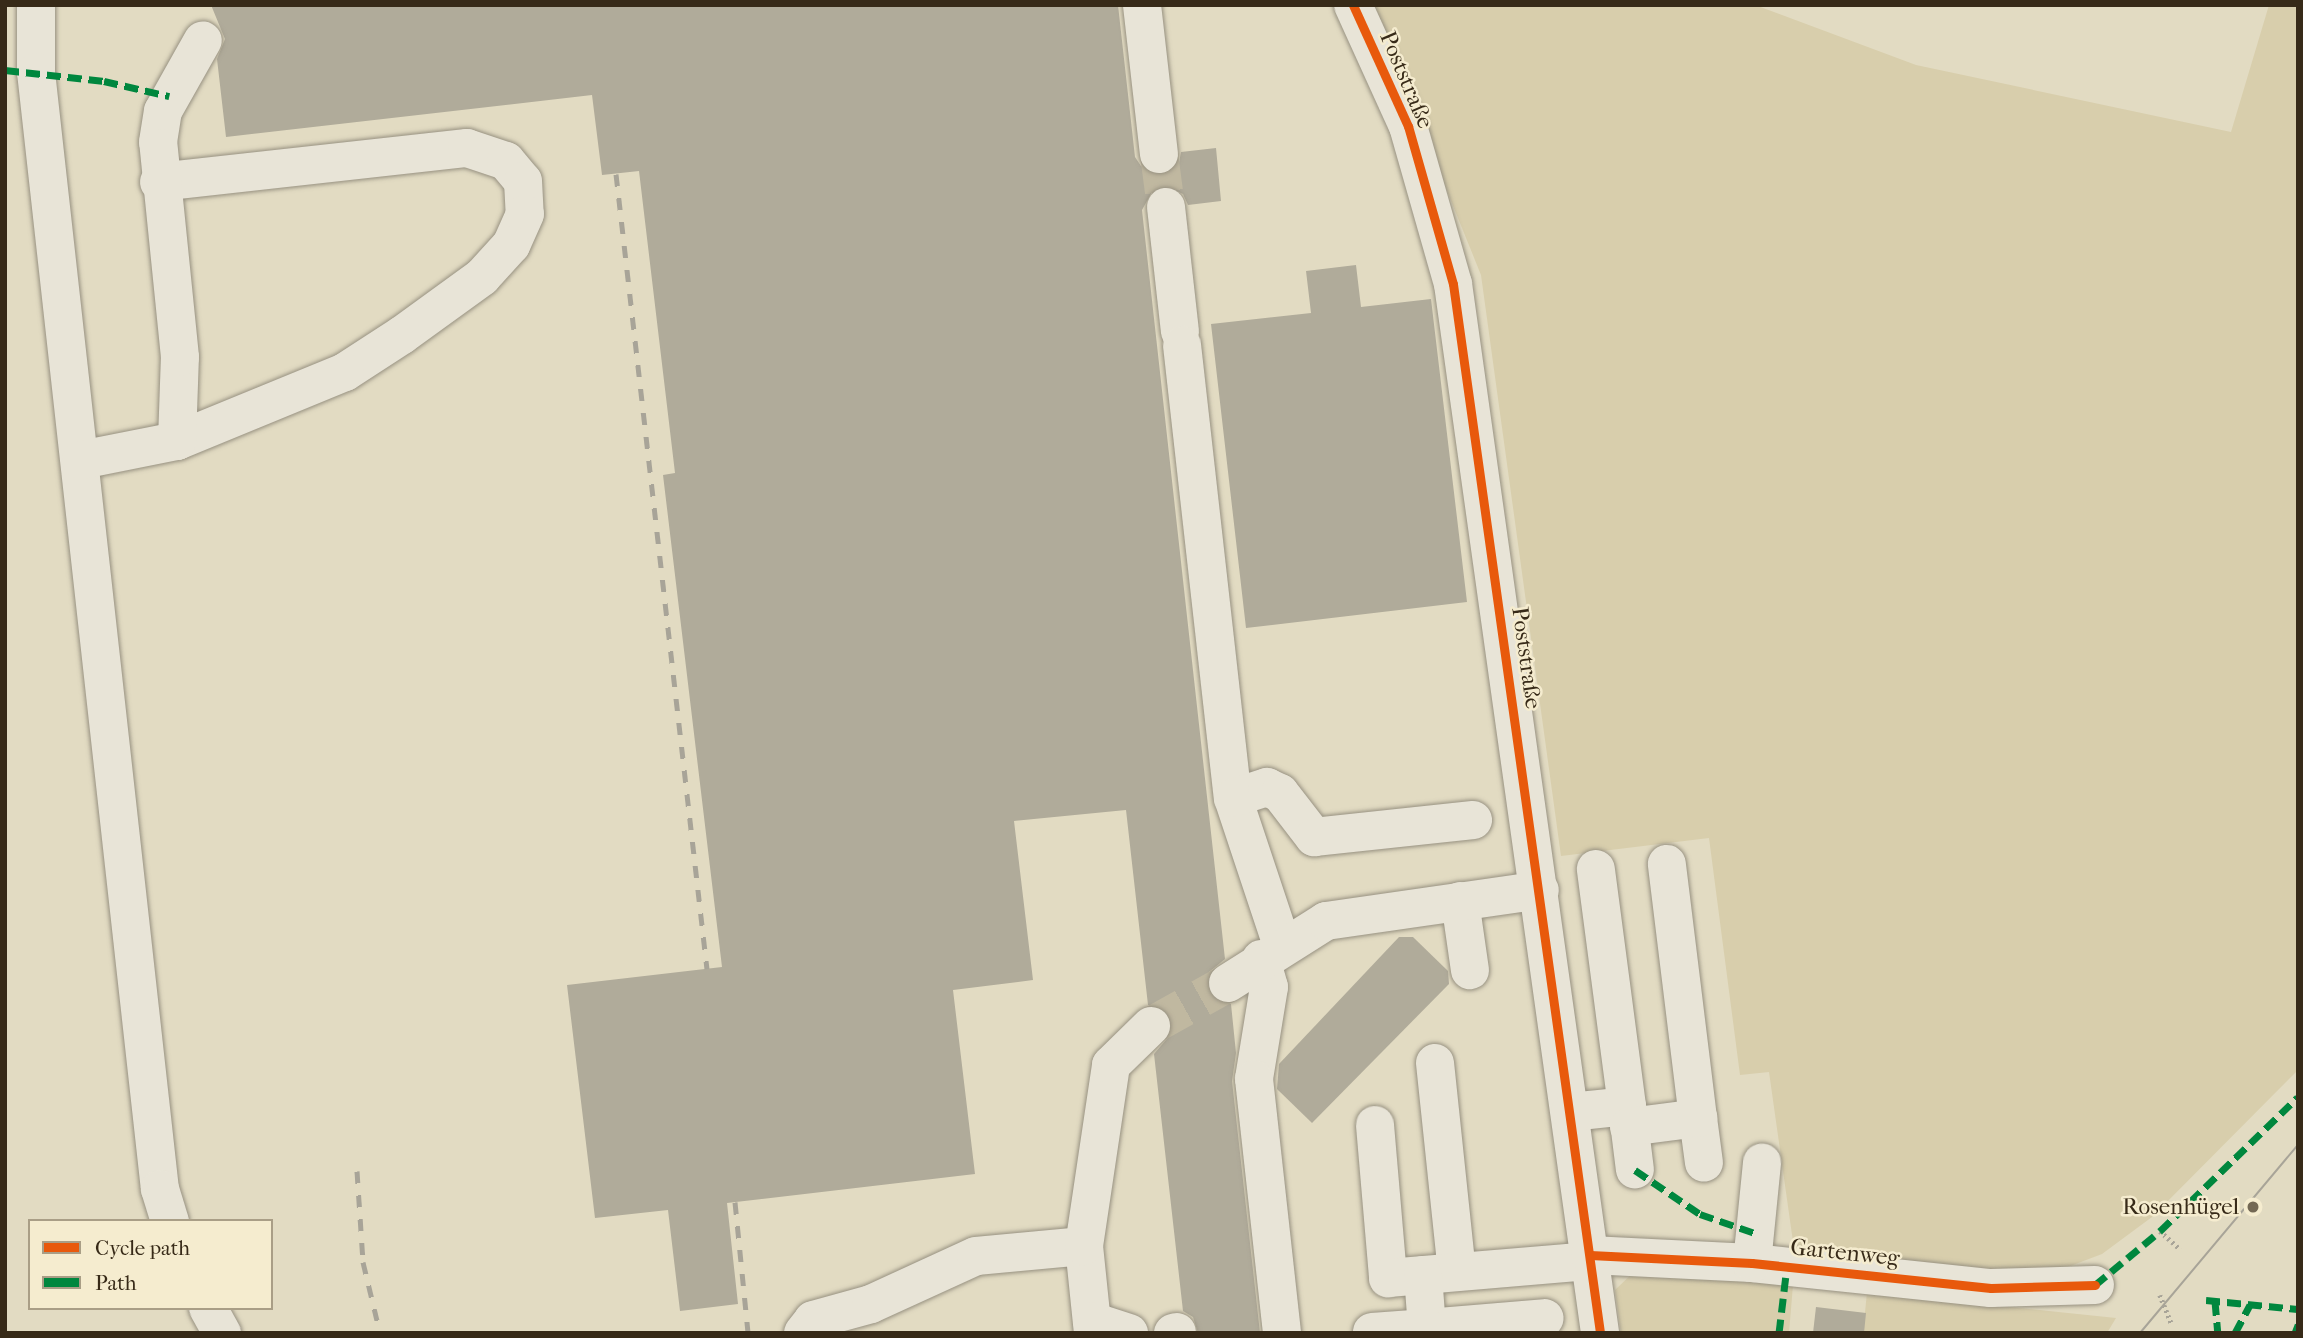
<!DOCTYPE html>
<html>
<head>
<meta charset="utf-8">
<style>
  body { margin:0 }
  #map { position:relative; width:2303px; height:1338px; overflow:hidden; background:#e2dbc2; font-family:"IM FELL French Canon",serif }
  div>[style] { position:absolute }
  .green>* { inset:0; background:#d8ceac }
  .building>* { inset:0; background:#b0ab9a }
  .minor-tunnel>* { height:38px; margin-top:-19px; transform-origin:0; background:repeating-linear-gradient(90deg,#c0b8a0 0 38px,transparent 0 57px) }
  .path>* { height:4.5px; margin-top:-2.25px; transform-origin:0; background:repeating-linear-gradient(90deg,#a8a498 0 2px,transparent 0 5.5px) }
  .roads { filter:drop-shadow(0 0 2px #979181) drop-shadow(0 0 2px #979181) }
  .minor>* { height:38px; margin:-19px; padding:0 19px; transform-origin:19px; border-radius:19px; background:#e8e4d7 }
  .tram>* { height:2px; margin:-1px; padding:0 1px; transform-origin:1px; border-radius:1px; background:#a8a498 }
  .rail>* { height:5px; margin-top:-2.5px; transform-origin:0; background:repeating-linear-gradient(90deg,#a8a498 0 12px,transparent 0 24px) }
  .quiet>* { height:7px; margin-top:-3.5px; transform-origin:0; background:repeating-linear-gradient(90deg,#00873e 0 14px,transparent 0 21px) }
  .cycleway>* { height:9px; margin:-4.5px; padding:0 4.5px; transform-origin:4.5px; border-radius:4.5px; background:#e8590c }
  .dots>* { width:19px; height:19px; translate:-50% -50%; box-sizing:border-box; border:4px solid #f5eccf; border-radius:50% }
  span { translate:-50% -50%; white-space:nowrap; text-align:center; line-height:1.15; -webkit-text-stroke:5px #f5eccf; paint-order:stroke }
  .street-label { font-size:23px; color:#372a18 }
  .poi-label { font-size:23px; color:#372a18 }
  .right { translate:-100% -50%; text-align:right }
  .frame { position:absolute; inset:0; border:7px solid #372a18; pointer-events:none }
  .legend { position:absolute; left:28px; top:1219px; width:245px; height:91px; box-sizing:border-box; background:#f5eccf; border:2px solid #a99e86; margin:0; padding:9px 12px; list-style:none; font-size:21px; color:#372a18 }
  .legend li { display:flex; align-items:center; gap:14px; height:35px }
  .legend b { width:35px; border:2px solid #a99e86 }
</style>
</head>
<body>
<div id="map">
  <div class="green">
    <i style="clip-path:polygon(1372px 5px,1755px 5px,1916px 65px,2231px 132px,2269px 5px,2298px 5px,2298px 1070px,2152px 1217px,2102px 1254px,2044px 1276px,1796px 1263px,1769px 1072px,1740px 1075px,1709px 838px,1561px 856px,1481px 275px)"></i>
    <i style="clip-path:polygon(1637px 1269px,1793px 1285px,1789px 1333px,1621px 1333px,1615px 1290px)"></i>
    <i style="clip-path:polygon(1867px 1292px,2116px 1318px,2107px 1333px,1863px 1333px)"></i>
  </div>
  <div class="building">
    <i style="clip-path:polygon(211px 5px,1118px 5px,1135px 157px,1141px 166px,1162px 176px,1179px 163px,1181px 152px,1216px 148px,1221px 201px,1188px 205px,1183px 194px,1164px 185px,1153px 190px,1142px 210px,1225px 959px,1209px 972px,1206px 985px,1217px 1002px,1231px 1004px,1236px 1053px,1232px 1081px,1260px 1333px,1198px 1333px,1193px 1317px,1183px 1311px,1154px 1054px,1172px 1033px,1172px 1021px,1166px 1010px,1148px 1005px,1126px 810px,1014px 821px,1033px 980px,953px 990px,975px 1174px,727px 1203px,738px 1304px,680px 1311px,668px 1210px,595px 1218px,567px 985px,722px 967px,663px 475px,675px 473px,639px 171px,602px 175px,592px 95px,226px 137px,217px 59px,225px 39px)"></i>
    <i style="clip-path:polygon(1356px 265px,1361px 307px,1431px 299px,1467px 602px,1246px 628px,1211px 324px,1311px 313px,1306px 271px)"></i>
    <i style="clip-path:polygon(1399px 937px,1413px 937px,1448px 971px,1449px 984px,1312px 1123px,1277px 1089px,1279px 1064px)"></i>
    <i style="clip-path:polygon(1816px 1307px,1866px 1313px,1864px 1333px,1813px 1333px)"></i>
  </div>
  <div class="minor-tunnel">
    <i style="left:1159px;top:154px;width:53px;rotate:82.5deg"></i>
    <i style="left:1151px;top:1026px;width:88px;rotate:-29.2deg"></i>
  </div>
  <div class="path">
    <i style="left:2160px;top:1231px;width:27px;rotate:42deg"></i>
    <i style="left:2160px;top:1295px;width:31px;rotate:68deg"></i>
  </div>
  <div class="roads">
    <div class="minor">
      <i style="left:36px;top:5px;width:67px;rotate:90deg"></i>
      <i style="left:36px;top:72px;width:1124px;rotate:83.67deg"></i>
      <i style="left:160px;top:1189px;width:34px;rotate:73deg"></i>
      <i style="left:1142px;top:5px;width:150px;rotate:83.5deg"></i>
      <i style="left:1353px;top:5px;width:133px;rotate:65.6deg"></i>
      <i style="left:1408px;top:126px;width:164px;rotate:74.1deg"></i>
      <i style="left:1453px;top:284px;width:1059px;rotate:82.02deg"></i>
      <i style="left:159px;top:182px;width:310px;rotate:-6.3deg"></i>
      <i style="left:467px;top:148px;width:41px;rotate:18.4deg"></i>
      <i style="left:506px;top:161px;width:26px;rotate:50deg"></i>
      <i style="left:523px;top:181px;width:33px;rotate:87deg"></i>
      <i style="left:525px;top:214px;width:34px;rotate:114deg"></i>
      <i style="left:511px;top:245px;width:43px;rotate:132.2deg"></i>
      <i style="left:482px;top:277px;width:99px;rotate:144.1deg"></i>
      <i style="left:402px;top:335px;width:68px;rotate:147deg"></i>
      <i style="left:345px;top:372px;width:182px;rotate:157.7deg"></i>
      <i style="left:1166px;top:207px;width:125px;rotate:83.6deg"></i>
      <i style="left:1182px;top:345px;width:456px;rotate:83.6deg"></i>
      <i style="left:1233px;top:798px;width:155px;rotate:71.6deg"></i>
      <i style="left:81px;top:460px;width:98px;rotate:-11.2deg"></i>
      <i style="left:177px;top:441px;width:84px;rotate:-88deg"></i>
      <i style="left:180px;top:357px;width:216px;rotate:-95.8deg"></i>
      <i style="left:158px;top:142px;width:31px;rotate:-81deg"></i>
      <i style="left:163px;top:111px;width:81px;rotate:-60.6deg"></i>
      <i style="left:1233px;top:798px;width:36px;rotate:-18deg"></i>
      <i style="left:1267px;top:787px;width:14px;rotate:25deg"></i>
      <i style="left:1280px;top:793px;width:56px;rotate:52.3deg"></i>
      <i style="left:1314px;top:837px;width:160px;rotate:-6.1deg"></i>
      <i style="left:1460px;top:901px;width:70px;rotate:81.8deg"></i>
      <i style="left:1261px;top:959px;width:29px;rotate:74deg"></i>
      <i style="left:1269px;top:987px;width:93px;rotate:99.3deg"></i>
      <i style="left:1254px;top:1079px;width:256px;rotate:83.7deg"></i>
      <i style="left:1228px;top:983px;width:116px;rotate:-32.3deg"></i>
      <i style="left:1326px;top:921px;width:216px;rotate:-8.2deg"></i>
      <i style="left:1435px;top:1063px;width:210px;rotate:84deg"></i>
      <i style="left:1627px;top:1106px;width:64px;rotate:82.9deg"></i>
      <i style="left:1570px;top:1112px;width:57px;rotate:-6deg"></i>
      <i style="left:1627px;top:1106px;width:239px;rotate:-97.5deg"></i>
      <i style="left:1698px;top:1118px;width:45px;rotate:82.4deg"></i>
      <i style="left:1375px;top:1125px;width:154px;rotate:85.1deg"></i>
      <i style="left:1388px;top:1278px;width:204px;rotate:-4.8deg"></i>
      <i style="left:1629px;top:1127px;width:70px;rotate:-7.4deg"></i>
      <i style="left:1698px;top:1118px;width:256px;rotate:-97deg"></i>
      <i style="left:1084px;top:1246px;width:87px;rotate:84.1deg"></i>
      <i style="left:1590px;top:1255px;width:162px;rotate:2.8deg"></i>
      <i style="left:1752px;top:1263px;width:240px;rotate:6deg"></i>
      <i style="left:1991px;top:1288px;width:104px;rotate:-1.7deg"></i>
      <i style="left:1752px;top:1263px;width:101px;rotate:-84.3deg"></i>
      <i style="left:1423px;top:1275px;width:53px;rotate:85.7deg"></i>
      <i style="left:1427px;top:1328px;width:118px;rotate:-4.8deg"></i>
      <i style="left:208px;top:1308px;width:29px;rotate:61deg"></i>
      <i style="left:1092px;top:1321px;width:39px;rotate:18deg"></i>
      <i style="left:1372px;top:1332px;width:55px;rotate:-4.2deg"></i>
      <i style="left:803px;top:1333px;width:16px;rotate:-52deg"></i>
      <i style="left:813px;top:1320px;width:60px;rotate:-15.4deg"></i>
      <i style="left:871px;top:1304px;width:115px;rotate:-24.6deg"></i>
      <i style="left:976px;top:1256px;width:108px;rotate:-5.3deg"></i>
      <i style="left:1084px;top:1246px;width:183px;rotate:-81.5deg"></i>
      <i style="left:1111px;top:1065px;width:56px;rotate:-44.3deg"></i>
      <i style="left:1173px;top:1333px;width:4px;rotate:-14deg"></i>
    </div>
  </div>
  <div class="tram">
    <i style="left:2140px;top:1333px;width:246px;rotate:-50deg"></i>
  </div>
  <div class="rail">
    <i style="left:616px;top:174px;width:800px;rotate:83.47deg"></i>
    <i style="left:357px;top:1171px;width:91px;rotate:86.2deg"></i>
    <i style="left:363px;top:1262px;width:73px;rotate:76.5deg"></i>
    <i style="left:735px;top:1202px;width:132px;rotate:84.3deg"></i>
  </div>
  <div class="quiet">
    <i style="left:5px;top:70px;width:100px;rotate:6.3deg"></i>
    <i style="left:104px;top:81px;width:67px;rotate:13deg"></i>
    <i style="left:1635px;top:1170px;width:78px;rotate:34.1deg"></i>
    <i style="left:1700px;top:1214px;width:58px;rotate:19.1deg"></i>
    <i style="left:2095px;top:1285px;width:85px;rotate:-39.7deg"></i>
    <i style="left:2160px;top:1231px;width:192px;rotate:-44.2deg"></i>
    <i style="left:2206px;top:1300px;width:92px;rotate:5.6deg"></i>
    <i style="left:2215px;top:1301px;width:32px;rotate:85deg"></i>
    <i style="left:1779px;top:1333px;width:67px;rotate:-83.2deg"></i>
    <i style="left:2235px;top:1333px;width:32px;rotate:-62deg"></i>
    <i style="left:2295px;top:1333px;width:9px;rotate:-69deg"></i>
  </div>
  <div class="cycleway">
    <i style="left:1353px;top:5px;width:133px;rotate:65.6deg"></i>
    <i style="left:1408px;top:126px;width:164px;rotate:74.1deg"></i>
    <i style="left:1453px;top:284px;width:1059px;rotate:82.02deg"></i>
    <i style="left:1590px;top:1255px;width:162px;rotate:2.8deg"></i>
    <i style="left:1752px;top:1263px;width:240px;rotate:6deg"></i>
    <i style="left:1991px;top:1288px;width:104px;rotate:-1.7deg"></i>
  </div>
  <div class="dots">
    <i style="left:2253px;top:1207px;background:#736854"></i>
  </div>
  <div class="street-label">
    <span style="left:1406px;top:80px;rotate:67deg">Poststraße</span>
    <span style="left:1526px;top:658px;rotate:82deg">Poststraße</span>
    <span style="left:1845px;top:1253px;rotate:6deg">Gartenweg</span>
  </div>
  <div class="poi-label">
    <span class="right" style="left:2239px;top:1207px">Rosenhügel</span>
  </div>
  <div class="frame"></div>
  <ul class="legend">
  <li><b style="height:9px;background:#e8590c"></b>Cycle path</li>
  <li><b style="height:9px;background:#00873e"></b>Path</li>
  </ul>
</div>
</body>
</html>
